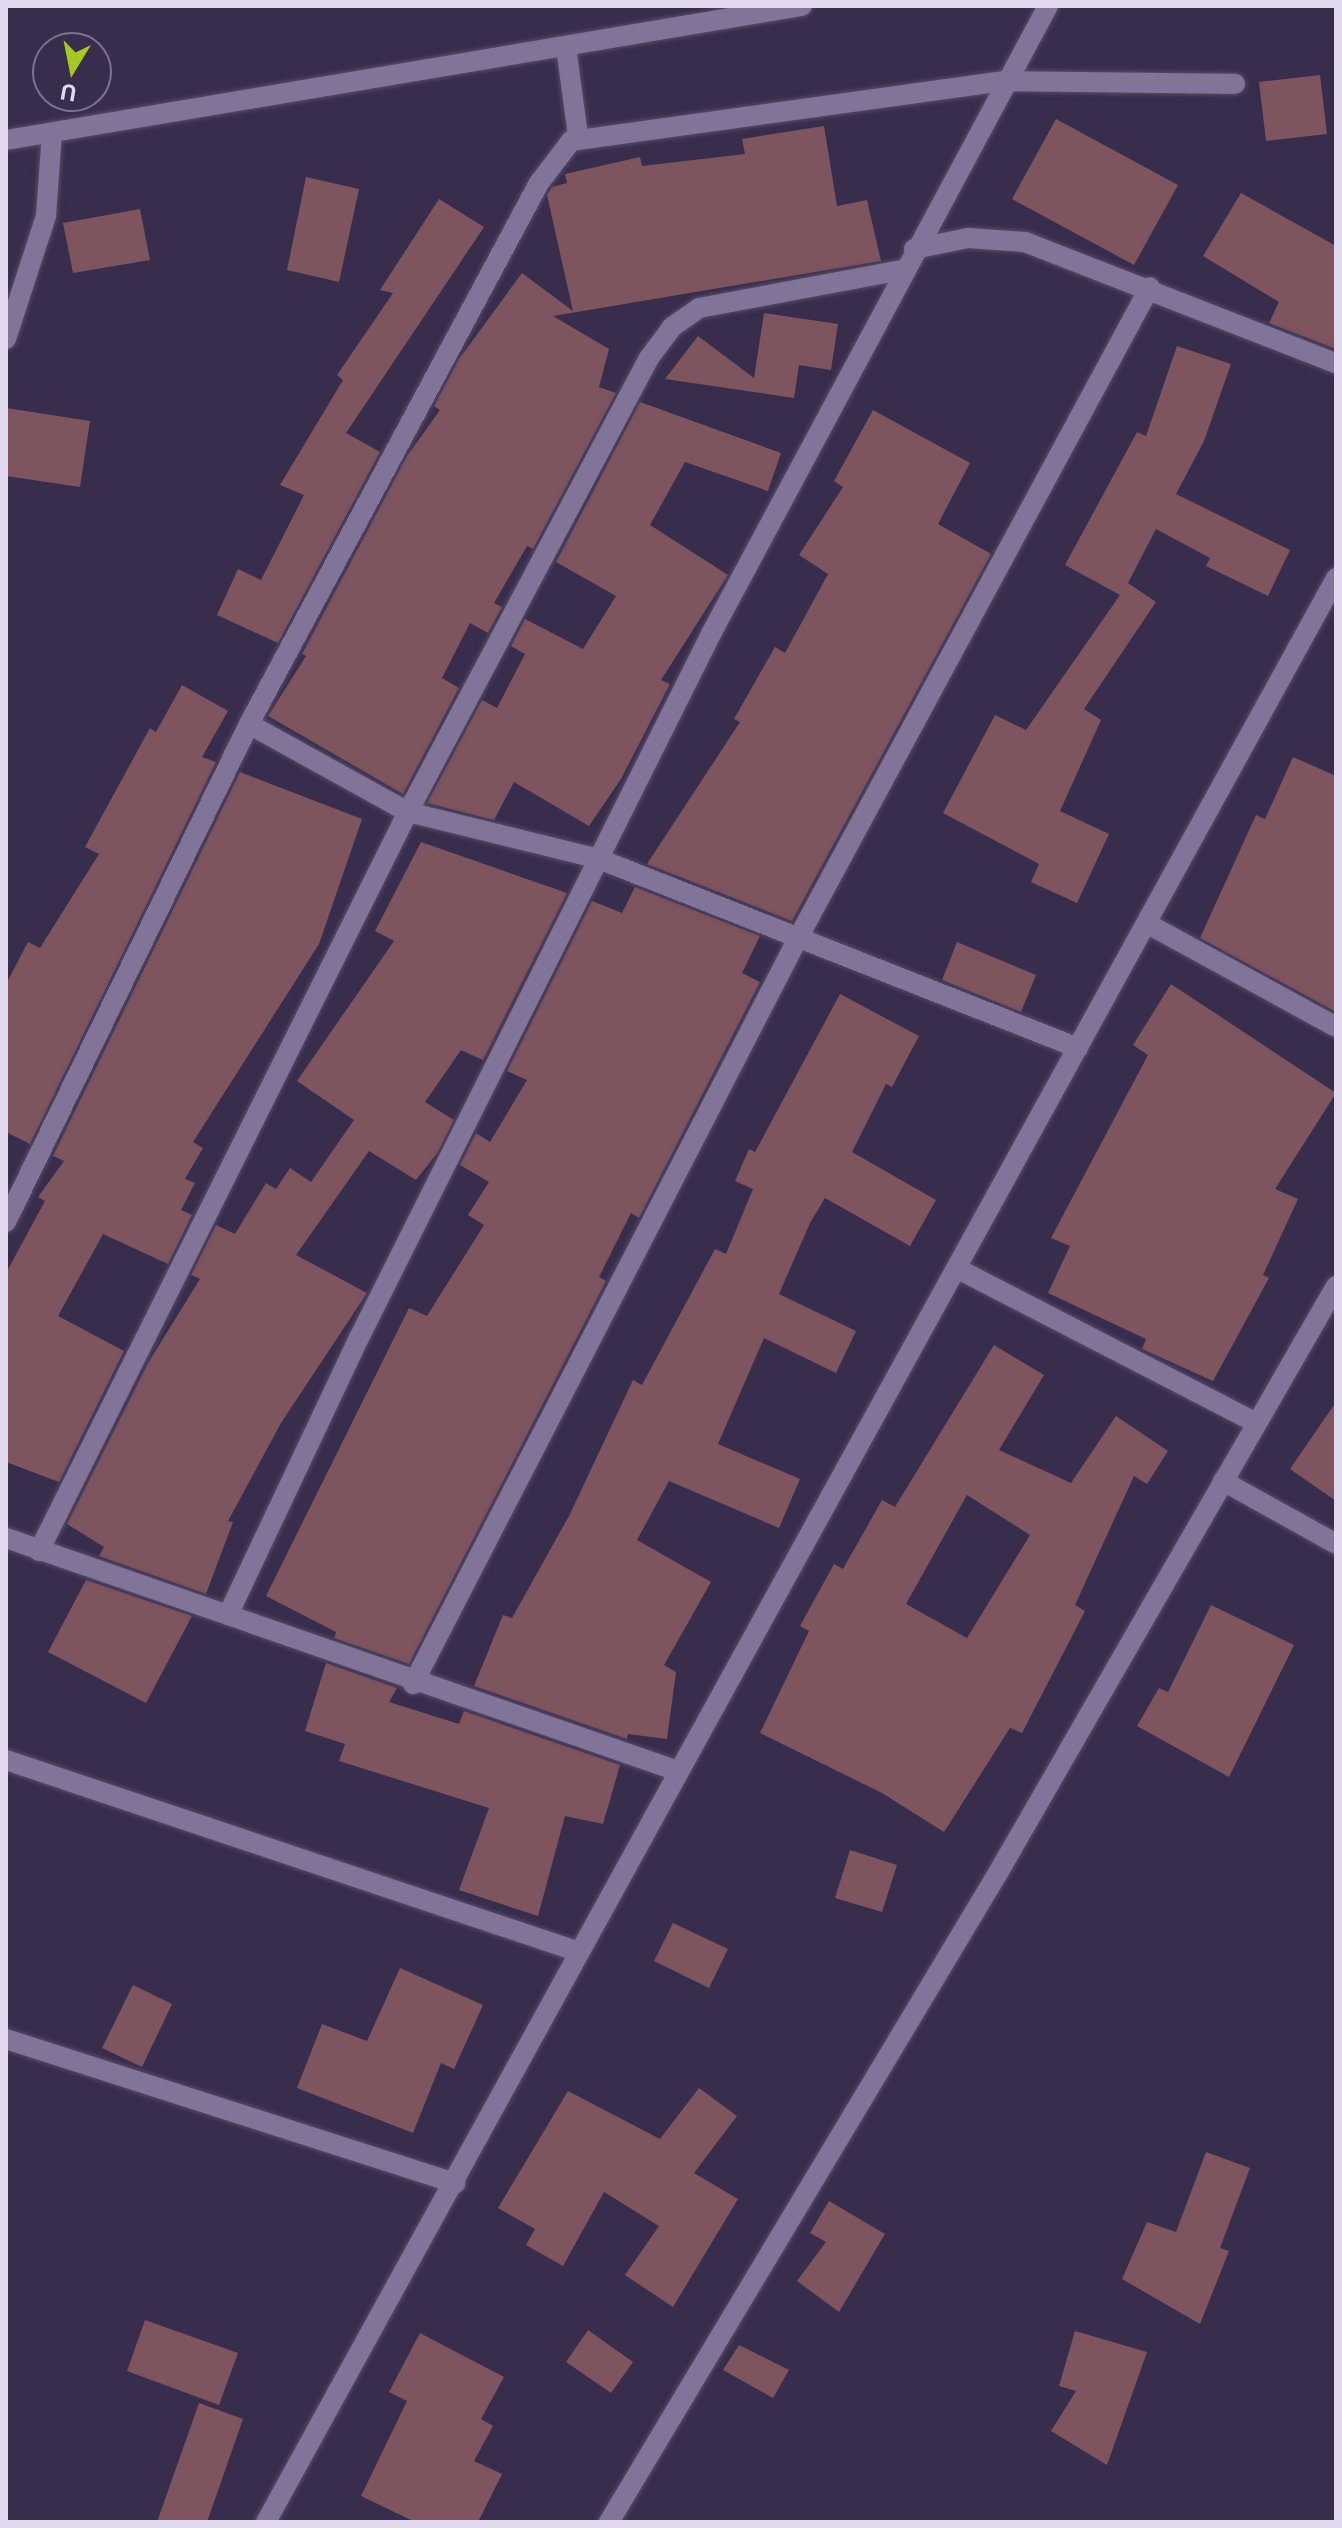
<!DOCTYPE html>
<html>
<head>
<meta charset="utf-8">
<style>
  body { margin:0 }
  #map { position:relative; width:1342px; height:2528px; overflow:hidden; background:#392d4d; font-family:"Noto Sans",sans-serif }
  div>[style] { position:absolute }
  .building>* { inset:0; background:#7e545f }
  .roads { filter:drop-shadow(0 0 2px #574b67) drop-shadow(0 0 2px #574b67) }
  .minor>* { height:20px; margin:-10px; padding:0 10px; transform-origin:10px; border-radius:10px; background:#827499 }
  span { translate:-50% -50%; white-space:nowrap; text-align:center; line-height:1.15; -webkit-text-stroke:6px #392d4d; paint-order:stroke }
  .frame { position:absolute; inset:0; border:8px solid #e1d9ee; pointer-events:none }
  .north { position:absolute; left:32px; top:32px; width:80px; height:80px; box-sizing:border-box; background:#392d4d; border:2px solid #7c728d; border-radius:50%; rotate:190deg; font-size:22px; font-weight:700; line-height:32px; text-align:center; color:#e1d9ee }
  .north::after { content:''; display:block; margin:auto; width:28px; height:36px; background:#a6c820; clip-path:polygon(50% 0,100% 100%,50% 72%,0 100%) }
</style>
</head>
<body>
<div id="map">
  <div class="building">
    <i style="clip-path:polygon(1320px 75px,1327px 134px,1266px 141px,1259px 82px)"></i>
    <i style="clip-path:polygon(1056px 119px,1178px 185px,1134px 265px,1012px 199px)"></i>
    <i style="clip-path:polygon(824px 126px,837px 206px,867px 200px,881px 261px,553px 316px,609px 349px,599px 387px,616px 393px,533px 549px,527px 546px,494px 603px,502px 607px,488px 633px,470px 623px,442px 678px,459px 688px,403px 794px,268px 716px,306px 656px,302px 654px,407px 456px,440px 410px,434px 406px,459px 359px,522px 273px,573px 311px,547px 195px,552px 187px,567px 183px,565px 174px,640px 157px,642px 166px,745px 154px,742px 139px)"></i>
    <i style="clip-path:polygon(306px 177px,359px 189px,339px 282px,287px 270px)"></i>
    <i style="clip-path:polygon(1241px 193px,1336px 246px,1336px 349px,1269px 323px,1279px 302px,1203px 256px)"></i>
    <i style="clip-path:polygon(439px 199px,484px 227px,346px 433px,380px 452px,278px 643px,217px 615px,238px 569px,261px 580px,304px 495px,280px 485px,343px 380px,337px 375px,393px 293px,380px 290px)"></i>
    <i style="clip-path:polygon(140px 209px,150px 260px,73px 273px,63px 223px)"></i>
    <i style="clip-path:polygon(764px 313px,838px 324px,831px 370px,799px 365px,794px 398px,665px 379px,698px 336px,754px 378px)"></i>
    <i style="clip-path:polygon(1177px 346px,1231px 364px,1204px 441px,1176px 494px,1290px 550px,1268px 596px,1206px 566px,1210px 558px,1156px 529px,1128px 583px,1156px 602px,1084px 709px,1101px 720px,1060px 811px,1109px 834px,1077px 903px,1031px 882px,1039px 864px,943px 813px,995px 715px,1026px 730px,1120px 595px,1065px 565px,1137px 432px,1146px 436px)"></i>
    <i style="clip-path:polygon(640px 402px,781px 453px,768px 491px,685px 462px,650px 525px,728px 575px,661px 680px,670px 684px,621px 779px,589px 826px,514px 782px,494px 820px,427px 803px,482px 700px,497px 708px,525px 654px,511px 646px,525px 619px,583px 649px,616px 596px,556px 562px)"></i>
    <i style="clip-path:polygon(6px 408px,90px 421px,80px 487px,6px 476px)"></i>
    <i style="clip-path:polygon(873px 410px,970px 463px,938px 524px,991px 554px,792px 921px,647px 864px,740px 722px,734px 719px,775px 647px,785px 653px,828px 574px,799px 555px,843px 487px,834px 481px)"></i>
    <i style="clip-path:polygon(182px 685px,228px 711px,202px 757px,216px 762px,30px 1144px,6px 1132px,6px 984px,28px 942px,40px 948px,99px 854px,85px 847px,150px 728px,156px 732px)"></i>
    <i style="clip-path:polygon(1293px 757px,1336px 776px,1336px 1012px,1200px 938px,1256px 815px,1265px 819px)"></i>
    <i style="clip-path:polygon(240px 772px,362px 819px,319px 944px,193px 1142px,203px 1148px,185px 1179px,195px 1183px,181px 1210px,192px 1215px,168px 1264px,103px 1234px,58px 1316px,124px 1351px,59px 1482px,6px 1462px,6px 1273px,45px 1201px,38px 1197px,64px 1161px,53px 1156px)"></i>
    <i style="clip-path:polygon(421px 842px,567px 893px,483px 1060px,461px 1050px,425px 1102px,454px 1120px,438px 1152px,416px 1180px,369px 1151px,296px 1255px,367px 1293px,281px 1423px,228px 1521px,233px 1522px,206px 1594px,99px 1556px,104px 1547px,67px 1524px,148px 1363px,200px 1279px,191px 1275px,216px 1225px,235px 1234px,266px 1183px,276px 1189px,290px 1168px,311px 1182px,354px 1120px,297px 1081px,394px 941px,375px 931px)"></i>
    <i style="clip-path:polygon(635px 887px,760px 936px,742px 973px,760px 982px,639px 1218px,631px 1213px,599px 1277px,606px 1281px,409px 1664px,334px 1638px,336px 1632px,266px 1596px,409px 1308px,427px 1316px,484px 1225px,468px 1215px,489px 1182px,460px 1165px,476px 1133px,490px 1142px,527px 1080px,507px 1071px,592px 901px,622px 913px)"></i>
    <i style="clip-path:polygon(957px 942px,1036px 975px,1021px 1012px,942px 980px)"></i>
    <i style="clip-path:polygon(1171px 984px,1336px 1093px,1275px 1189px,1298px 1199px,1263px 1275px,1269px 1278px,1213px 1381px,1142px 1349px,1146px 1339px,1048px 1293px,1070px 1246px,1051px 1238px,1148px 1055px,1133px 1045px)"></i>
    <i style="clip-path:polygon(840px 994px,919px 1036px,892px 1087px,886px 1084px,852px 1152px,936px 1200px,910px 1246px,825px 1198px,810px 1223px,779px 1294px,856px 1331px,836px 1373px,764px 1338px,718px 1444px,800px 1479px,779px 1528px,669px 1481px,637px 1540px,711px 1582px,664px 1665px,676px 1672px,667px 1739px,628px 1734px,627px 1739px,474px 1686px,503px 1615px,512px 1618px,569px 1516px,633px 1380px,642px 1385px,715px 1249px,726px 1254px,753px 1189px,735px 1181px,749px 1149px,755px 1152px)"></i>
    <i style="clip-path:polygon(evenodd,994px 1345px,1044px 1375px,999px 1450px,1071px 1483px,1116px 1416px,1168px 1451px,1147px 1484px,1134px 1476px,1075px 1605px,1085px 1611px,1022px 1733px,1010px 1728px,944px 1832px,882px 1793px,760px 1733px,809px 1631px,800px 1626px,834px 1564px,843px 1569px,882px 1500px,895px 1507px,994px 1345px,967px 1495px,1030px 1535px,967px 1638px,906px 1604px,967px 1495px)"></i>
    <i style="clip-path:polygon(1336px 1402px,1336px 1501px,1290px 1469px)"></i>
    <i style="clip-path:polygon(86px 1580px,192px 1616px,146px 1703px,48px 1652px)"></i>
    <i style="clip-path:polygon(1211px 1605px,1294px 1645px,1229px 1777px,1137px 1726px,1159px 1688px,1168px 1692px)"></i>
    <i style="clip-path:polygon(326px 1663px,397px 1688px,389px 1702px,459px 1724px,464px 1711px,620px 1765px,603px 1824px,565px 1816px,538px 1916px,459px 1890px,489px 1808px,339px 1761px,345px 1744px,305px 1731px)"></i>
    <i style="clip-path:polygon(850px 1850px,897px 1865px,882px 1912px,835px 1898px)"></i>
    <i style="clip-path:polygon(673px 1923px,728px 1949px,709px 1988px,654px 1961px)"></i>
    <i style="clip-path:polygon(400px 1968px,483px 2005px,454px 2069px,441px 2063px,413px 2133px,297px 2088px,322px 2024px,367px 2041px)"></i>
    <i style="clip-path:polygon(133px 1985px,172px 2004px,142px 2067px,102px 2048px)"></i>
    <i style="clip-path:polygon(699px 2088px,737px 2116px,694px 2173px,738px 2199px,673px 2307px,625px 2275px,659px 2226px,604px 2192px,563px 2266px,526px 2245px,535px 2229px,498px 2208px,568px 2091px,660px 2139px)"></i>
    <i style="clip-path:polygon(1206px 2152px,1250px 2168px,1220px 2248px,1229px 2251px,1200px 2324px,1122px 2279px,1147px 2222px,1176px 2232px)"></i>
    <i style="clip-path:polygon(829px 2201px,885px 2234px,839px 2312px,797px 2281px,826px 2242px,810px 2233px)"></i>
    <i style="clip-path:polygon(145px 2320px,238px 2353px,219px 2405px,127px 2371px)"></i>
    <i style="clip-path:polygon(588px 2330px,633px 2362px,611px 2393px,566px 2362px)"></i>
    <i style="clip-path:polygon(1075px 2331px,1147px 2352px,1107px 2465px,1051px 2431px,1076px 2391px,1059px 2386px)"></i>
    <i style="clip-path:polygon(420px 2333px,504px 2377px,481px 2419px,493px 2426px,474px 2461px,502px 2474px,478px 2522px,415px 2522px,361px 2496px,407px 2401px,389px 2392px)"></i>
    <i style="clip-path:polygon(739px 2345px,789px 2370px,773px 2398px,723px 2370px)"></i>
    <i style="clip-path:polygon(199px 2403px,243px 2419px,207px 2522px,157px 2522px)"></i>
  </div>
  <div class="roads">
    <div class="minor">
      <i style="left:566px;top:47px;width:90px;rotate:82.3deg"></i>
      <i style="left:6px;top:140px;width:807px;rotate:-9.56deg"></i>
      <i style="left:914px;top:249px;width:55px;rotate:-11.5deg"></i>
      <i style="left:968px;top:238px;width:57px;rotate:4deg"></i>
      <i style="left:1025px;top:242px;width:334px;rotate:21.3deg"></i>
      <i style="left:6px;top:339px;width:129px;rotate:-72deg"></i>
      <i style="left:46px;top:216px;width:83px;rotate:-85.9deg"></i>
      <i style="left:249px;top:724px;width:182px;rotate:29deg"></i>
      <i style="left:408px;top:812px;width:197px;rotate:13.8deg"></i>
      <i style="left:599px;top:859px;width:515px;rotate:21.53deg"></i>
      <i style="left:1150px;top:925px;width:212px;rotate:28.7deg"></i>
      <i style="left:6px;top:1222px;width:554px;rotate:-63.99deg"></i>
      <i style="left:249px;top:724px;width:614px;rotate:-61.81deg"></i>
      <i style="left:539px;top:183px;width:53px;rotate:-52.7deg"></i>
      <i style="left:571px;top:141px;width:437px;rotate:-7.9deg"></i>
      <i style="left:1004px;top:81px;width:231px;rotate:0.7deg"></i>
      <i style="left:958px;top:1269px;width:336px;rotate:27.3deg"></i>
      <i style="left:1223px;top:1481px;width:129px;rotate:29.1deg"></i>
      <i style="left:6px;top:1538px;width:708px;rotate:19.13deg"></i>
      <i style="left:39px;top:1551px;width:826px;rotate:-63.47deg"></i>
      <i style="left:408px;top:812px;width:514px;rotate:-62.04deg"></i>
      <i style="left:649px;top:358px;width:39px;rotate:-53deg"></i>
      <i style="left:672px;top:327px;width:33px;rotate:-35deg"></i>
      <i style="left:699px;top:308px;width:207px;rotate:-10.6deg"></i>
      <i style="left:228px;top:1615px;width:306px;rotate:-64.7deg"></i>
      <i style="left:359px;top:1338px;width:789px;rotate:-63.43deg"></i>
      <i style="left:712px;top:632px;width:710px;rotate:-61.78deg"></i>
      <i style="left:413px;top:1684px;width:837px;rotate:-62.7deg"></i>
      <i style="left:797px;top:940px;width:742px;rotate:-61.61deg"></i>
      <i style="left:6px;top:1760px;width:604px;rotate:18.52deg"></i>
      <i style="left:6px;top:2039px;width:472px;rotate:17.8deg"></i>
      <i style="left:266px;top:2522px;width:2219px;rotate:-61.17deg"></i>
      <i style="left:609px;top:2522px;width:765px;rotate:-59.07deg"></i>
      <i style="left:1002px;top:1866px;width:669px;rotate:-60.06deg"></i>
    </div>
  </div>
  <div class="frame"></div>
  <div class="north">U</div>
</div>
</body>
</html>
